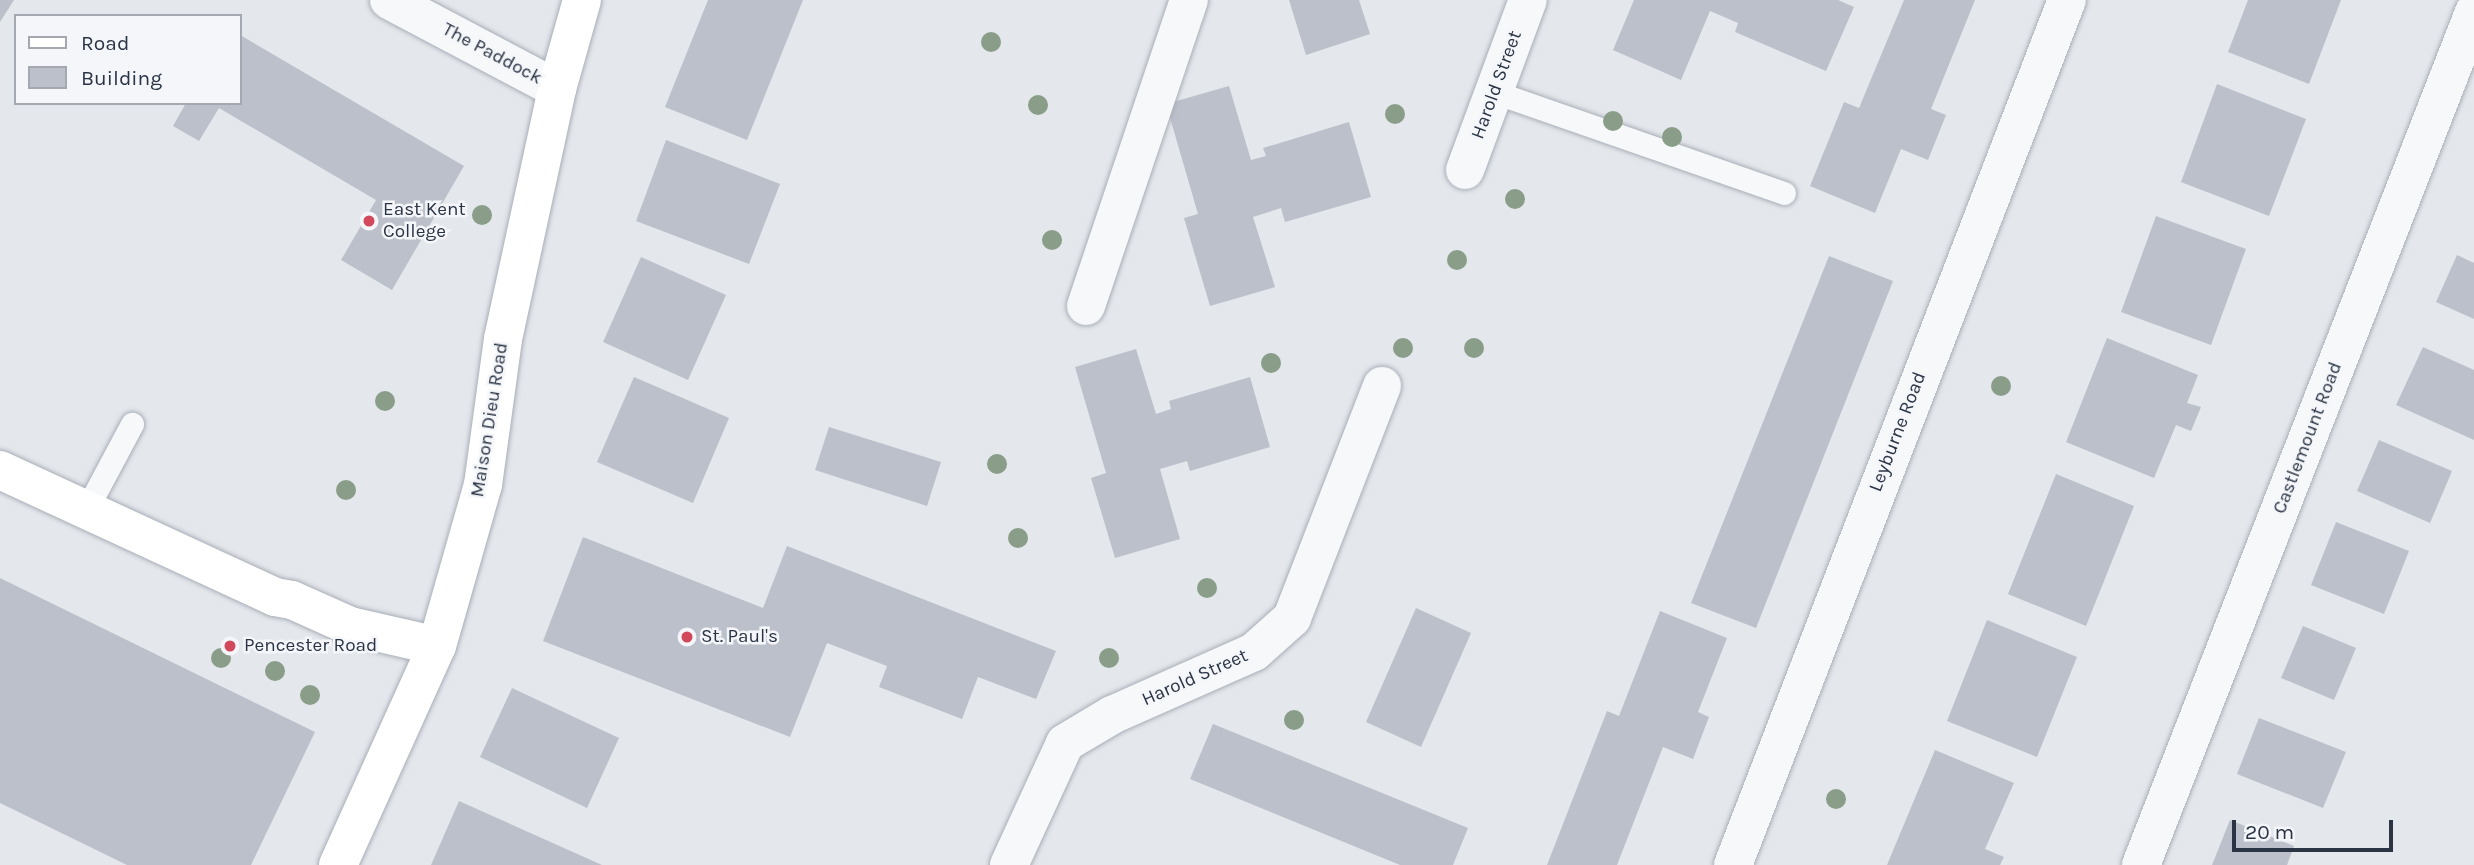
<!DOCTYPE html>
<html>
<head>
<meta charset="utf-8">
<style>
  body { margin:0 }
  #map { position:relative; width:2474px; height:865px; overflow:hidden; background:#e4e7ec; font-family:Karla,sans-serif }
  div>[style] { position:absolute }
  .building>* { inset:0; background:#bbc0ca }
  .roads { filter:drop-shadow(0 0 2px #a9aeb7) drop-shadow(0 0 2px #a9aeb7) }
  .lane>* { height:23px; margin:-11.5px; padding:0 11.5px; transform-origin:11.5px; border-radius:11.5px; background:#f7f8fa }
  .street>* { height:38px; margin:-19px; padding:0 19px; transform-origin:19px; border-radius:19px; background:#f7f8fa }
  .secondary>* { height:38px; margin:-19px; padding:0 19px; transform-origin:19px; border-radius:19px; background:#fff }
  .primary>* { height:38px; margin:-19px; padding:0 19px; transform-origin:19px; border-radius:19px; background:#fff }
  .trees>* { width:20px; height:20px; margin:-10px; border-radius:50%; background:#899d89 }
  .dots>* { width:19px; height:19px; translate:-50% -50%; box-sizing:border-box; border:4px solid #f4f6f9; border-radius:50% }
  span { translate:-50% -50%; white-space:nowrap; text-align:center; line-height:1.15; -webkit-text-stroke:5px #f4f6f9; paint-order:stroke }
  .street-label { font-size:19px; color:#2b3445 }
  .poi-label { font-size:19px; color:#2b3445 }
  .left { translate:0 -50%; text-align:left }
  .legend { position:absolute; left:14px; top:14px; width:228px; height:91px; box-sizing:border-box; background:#f4f6f9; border:2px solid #a4a8b1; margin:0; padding:9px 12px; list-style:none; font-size:21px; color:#2b3445 }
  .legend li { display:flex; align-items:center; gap:14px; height:35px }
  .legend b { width:35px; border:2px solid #a4a8b1 }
  .scale { position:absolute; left:2232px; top:820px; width:161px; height:32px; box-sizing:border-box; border:4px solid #2b3445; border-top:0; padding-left:9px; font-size:21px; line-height:24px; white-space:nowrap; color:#2b3445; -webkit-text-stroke:5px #f4f6f9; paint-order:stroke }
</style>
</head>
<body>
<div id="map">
  <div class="building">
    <i style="clip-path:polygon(0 0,14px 0,0 22px)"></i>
    <i style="clip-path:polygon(708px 0,803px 0,747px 140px,665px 107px)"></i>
    <i style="clip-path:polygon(1289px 0,1359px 0,1370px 34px,1306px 55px)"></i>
    <i style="clip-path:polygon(1634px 0,1838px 0,1854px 7px,1826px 71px,1735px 32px,1738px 23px,1710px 11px,1681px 80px,1613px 50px)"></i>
    <i style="clip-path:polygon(1904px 0,1975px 0,1931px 109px,1946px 115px,1928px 160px,1901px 149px,1875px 213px,1810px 186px,1844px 102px,1859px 108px)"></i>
    <i style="clip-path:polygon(2248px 0,2341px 0,2309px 84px,2228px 52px)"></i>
    <i style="clip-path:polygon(240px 35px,464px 166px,392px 290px,341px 260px,376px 200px,219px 108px,199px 141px,173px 126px,186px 103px,240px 103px)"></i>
    <i style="clip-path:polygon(2217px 84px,2306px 119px,2269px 216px,2181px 182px)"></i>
    <i style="clip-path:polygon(1229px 86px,1251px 160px,1266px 156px,1263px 148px,1349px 122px,1371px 197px,1285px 222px,1281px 208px,1253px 217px,1275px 287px,1210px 306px,1184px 218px,1198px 214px,1166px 104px)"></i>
    <i style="clip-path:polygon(666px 140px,780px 184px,749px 264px,636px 221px)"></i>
    <i style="clip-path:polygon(2156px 216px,2246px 249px,2211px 345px,2121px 312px)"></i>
    <i style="clip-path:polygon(2457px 255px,2474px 263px,2474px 319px,2436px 302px)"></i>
    <i style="clip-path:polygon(1829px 256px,1893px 281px,1756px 628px,1691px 603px)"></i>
    <i style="clip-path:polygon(641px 257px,726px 295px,688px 380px,603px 342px)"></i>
    <i style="clip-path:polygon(2107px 338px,2198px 375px,2187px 403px,2201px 407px,2191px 431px,2176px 425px,2154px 478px,2066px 442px)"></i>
    <i style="clip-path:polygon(2423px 347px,2474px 370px,2474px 440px,2396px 405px)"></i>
    <i style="clip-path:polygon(1136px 349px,1156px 414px,1171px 409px,1169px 401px,1250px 377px,1270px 447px,1190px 471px,1187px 461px,1160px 469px,1180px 539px,1115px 558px,1091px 478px,1106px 473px,1075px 367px)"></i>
    <i style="clip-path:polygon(634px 377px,729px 418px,693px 503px,597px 462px)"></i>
    <i style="clip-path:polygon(829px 427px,941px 462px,927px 506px,815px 470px)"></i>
    <i style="clip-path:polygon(2379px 440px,2452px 471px,2430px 523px,2357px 491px)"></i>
    <i style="clip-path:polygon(2056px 474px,2134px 506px,2086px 626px,2008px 594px)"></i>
    <i style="clip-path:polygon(2336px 522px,2409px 551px,2384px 614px,2311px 585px)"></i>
    <i style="clip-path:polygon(583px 537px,763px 608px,787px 546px,1056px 651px,1036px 699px,978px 677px,962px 719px,879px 687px,887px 666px,827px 643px,790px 737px,543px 641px)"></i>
    <i style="clip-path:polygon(0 578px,315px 732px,251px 865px,127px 865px,0 803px)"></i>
    <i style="clip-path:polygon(1416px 608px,1471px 633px,1421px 747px,1366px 722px)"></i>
    <i style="clip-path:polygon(1660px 611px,1727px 638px,1698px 712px,1709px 717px,1693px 759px,1663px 747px,1617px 865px,1547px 865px,1607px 711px,1619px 716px)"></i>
    <i style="clip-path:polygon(1987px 620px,2077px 657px,2037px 757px,1947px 721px)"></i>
    <i style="clip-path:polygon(2303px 626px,2356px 648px,2334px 700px,2281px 678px)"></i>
    <i style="clip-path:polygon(512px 688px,619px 738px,587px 808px,480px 757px)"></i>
    <i style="clip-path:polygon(2259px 718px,2346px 752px,2323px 808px,2237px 774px)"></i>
    <i style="clip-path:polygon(1213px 724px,1468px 828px,1453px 865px,1400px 865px,1190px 779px)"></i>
    <i style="clip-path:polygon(1935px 750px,2014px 783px,1985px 849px,2004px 857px,2000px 865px,1887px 865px)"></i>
    <i style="clip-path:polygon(459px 801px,602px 865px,431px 865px)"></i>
    <i style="clip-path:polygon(2230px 820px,2294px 846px,2287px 865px,2212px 865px)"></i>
  </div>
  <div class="roads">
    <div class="lane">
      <i style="left:1494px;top:92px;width:307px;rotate:19.2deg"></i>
      <i style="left:85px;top:512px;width:100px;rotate:-61.9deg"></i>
    </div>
    <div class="street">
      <i style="left:389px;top:0;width:190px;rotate:27.9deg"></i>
      <i style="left:1465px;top:170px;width:181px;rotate:-69.7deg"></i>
      <i style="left:1086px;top:306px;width:323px;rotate:-71.4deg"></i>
      <i style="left:1009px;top:865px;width:134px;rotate:-65.3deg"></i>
      <i style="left:1065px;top:743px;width:55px;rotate:-30.8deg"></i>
      <i style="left:1112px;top:715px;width:155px;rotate:-23.9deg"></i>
      <i style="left:1254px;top:652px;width:51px;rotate:-41.8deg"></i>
      <i style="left:1292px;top:618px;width:249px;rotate:-68.8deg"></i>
      <i style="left:1733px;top:865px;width:927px;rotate:-68.89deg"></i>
      <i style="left:2141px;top:865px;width:916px;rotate:-68.67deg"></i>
    </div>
    <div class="secondary">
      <i style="left:0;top:470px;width:303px;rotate:24.8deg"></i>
      <i style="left:275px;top:597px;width:17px;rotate:10deg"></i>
      <i style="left:292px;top:600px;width:64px;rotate:24.1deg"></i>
      <i style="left:350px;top:626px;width:89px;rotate:12.9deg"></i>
    </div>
    <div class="primary">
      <i style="left:338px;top:865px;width:240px;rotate:-65.7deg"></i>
      <i style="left:437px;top:646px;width:167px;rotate:-74.1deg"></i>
      <i style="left:483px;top:485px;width:147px;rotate:-82.2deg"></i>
      <i style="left:503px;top:339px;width:256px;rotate:-77.8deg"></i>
      <i style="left:557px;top:89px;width:92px;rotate:-74.3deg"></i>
    </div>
  </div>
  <div class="trees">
    <i style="left:991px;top:42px"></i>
    <i style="left:1038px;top:105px"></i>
    <i style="left:1395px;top:114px"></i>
    <i style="left:1613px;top:121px"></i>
    <i style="left:1672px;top:137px"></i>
    <i style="left:1515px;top:199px"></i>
    <i style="left:482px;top:215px"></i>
    <i style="left:1052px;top:240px"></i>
    <i style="left:1457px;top:260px"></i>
    <i style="left:1403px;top:348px"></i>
    <i style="left:1474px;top:348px"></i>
    <i style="left:1271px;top:363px"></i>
    <i style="left:2001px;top:386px"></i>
    <i style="left:385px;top:401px"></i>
    <i style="left:997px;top:464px"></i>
    <i style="left:346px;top:490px"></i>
    <i style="left:1018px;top:538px"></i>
    <i style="left:1207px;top:588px"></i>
    <i style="left:221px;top:658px"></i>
    <i style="left:1109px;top:658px"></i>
    <i style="left:275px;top:671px"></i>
    <i style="left:310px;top:695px"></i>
    <i style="left:1294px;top:720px"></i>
    <i style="left:1836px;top:799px"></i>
  </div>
  <div class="dots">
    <i style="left:369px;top:221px;background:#d1495b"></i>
    <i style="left:687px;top:637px;background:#d1495b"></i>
    <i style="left:230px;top:646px;background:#d1495b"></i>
  </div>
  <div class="street-label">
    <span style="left:492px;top:54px;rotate:28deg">The Paddock</span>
    <span style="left:1497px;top:85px;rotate:-70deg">Harold Street</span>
    <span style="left:490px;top:420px;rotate:-81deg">Maison Dieu Road</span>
    <span style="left:1898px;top:432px;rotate:-69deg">Leyburne Road</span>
    <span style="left:2308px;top:438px;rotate:-69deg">Castlemount Road</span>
    <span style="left:1195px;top:678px;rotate:-24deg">Harold Street</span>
  </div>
  <div class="poi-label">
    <span class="left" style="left:383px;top:221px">East Kent<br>College</span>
    <span class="left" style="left:701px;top:637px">St. Paul's</span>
    <span class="left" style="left:244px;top:646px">Pencester Road</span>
  </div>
  <ul class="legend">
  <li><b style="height:9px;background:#fff"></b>Road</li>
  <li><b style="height:19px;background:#bbc0ca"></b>Building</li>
  </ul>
  <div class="scale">20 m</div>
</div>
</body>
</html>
